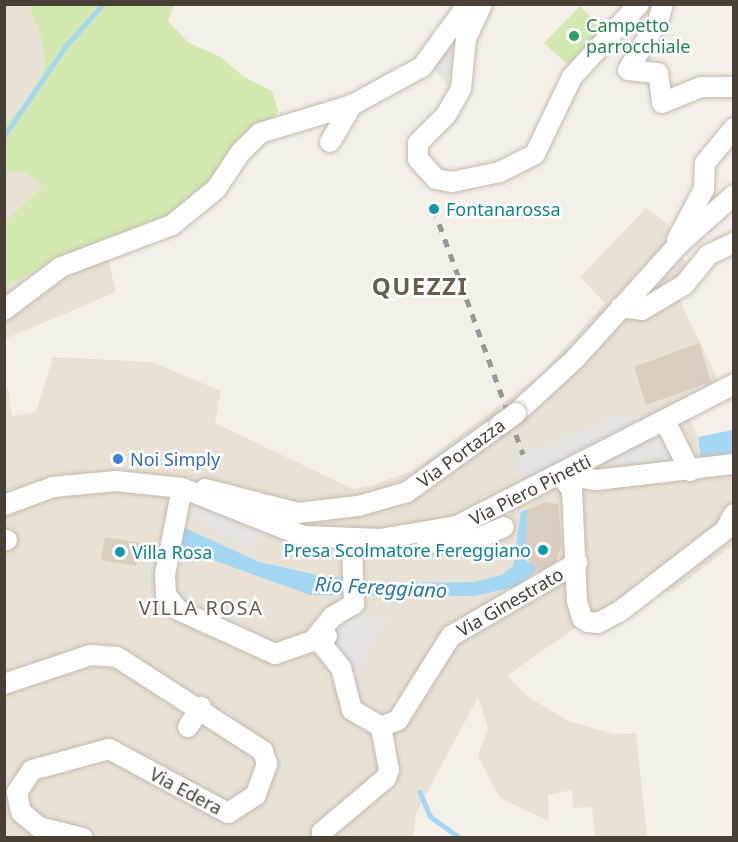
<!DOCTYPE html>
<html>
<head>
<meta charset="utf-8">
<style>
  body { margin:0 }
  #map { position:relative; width:738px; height:842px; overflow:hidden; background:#f4f0e8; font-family:"Noto Sans",sans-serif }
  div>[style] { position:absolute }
  .residential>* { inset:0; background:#e8e2d6 }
  .green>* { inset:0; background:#d3e9b1 }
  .parking>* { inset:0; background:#e6e3e0 }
  .water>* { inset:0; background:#a4d7f2 }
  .stream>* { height:4.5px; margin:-2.25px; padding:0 2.25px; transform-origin:2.25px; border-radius:2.25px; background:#a4d7f2 }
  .building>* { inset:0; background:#d9cec1 }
  .roads { filter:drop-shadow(0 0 2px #c3baae) drop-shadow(0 0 2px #c3baae) }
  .minor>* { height:20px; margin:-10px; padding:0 10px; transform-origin:10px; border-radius:10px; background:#fff }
  .rail>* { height:4.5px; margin-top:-2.25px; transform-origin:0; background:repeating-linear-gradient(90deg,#979797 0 8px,transparent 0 16px) }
  .bridges { filter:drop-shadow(0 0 2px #c3baae) drop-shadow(0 0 2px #c3baae) }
  .minor-bridge>* { height:20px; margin:-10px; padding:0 10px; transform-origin:10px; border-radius:10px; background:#fff }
  .dots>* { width:16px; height:16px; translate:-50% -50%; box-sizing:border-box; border:3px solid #fff; border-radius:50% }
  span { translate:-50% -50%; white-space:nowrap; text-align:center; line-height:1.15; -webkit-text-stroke:5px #fff; paint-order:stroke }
  .leisure-label { font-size:18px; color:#27864d }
  .left { translate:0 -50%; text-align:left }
  .culture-label { font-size:18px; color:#0d838f }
  .right { translate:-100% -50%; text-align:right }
  .street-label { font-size:18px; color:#484037 }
  .shop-label { font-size:18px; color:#366cbe }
  .water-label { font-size:20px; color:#2a79a6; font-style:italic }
  .neighbourhood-label { font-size:20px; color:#6b5d4e; letter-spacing:1.5px }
  .district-label { font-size:24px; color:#6b5d4e; font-weight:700; letter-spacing:1.5px }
  .frame { position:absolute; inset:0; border:6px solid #484037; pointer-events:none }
</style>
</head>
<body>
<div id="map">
  <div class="residential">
    <i style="clip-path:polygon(5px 5px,28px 5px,43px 41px,45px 67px,25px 103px,5px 124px)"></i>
    <i style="clip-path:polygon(4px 172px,24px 172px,42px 186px,5px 222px)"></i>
    <i style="clip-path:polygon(646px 208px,675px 230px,675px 253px,690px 264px,677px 295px,725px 394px,688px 417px,698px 437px,701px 459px,733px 452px,733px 545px,672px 592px,656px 591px,600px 631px,575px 628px,507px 676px,527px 696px,568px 721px,614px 734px,636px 733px,647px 837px,595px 837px,592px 807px,573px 808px,572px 790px,548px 795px,549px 821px,500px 798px,478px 756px,488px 728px,478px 697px,416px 813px,413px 837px,5px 838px,5px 389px,8px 388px,12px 416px,36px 412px,53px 357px,152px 362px,221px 391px,215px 423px,353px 489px,373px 485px,412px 471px,540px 375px,605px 303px,580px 277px)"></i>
    <i style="clip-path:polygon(104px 243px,116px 292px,5px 339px,5px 287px,52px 261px)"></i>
  </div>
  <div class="green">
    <i style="clip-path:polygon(28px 5px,174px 5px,168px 21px,189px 43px,221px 57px,244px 77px,272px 91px,278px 111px,262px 135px,163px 225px,52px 261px,5px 287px,5px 222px,42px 186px,24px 172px,5px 172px,5px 124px,25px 103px,45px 67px,43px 41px)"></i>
    <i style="clip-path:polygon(580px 6px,603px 29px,568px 65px,544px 43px)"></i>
  </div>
  <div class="parking">
    <i style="clip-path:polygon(450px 34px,456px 39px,448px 87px,431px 64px)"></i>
    <i style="clip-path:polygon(617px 415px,651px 416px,524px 482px,516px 464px,523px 454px)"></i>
    <i style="clip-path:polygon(659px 435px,671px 462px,613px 469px,610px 460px)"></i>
    <i style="clip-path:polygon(193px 500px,262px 534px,254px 551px,186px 516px)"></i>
    <i style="clip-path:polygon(356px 613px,389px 615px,354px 675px,326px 634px)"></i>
  </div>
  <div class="water">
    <i style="clip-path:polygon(733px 430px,733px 452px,701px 459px,698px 437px)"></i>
    <i style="clip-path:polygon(528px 509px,526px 561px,540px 567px,518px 586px,474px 596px,310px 595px,180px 548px,185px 528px,259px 562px,313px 574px,384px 583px,474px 582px,502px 575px,513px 566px,521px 512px)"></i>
  </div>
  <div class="stream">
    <i style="left:4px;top:136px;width:108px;rotate:-55.6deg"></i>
    <i style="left:65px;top:47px;width:57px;rotate:-48.5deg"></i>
    <i style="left:420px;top:792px;width:26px;rotate:67deg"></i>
    <i style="left:430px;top:816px;width:37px;rotate:36deg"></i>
  </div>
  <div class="building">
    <i style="clip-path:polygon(699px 343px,711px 382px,646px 405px,634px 367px)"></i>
    <i style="clip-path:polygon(546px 502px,558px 504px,562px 545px,556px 561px,538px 572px,524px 554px,528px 509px)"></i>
    <i style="clip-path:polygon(105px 537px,140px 543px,136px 566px,101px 560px)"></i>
  </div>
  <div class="roads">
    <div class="minor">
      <i style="left:482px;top:4px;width:38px;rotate:115deg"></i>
      <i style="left:466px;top:38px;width:51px;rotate:95.6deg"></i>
      <i style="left:461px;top:89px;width:30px;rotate:120deg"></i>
      <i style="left:446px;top:115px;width:40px;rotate:135deg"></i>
      <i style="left:418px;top:143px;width:16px;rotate:90deg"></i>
      <i style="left:418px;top:159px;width:27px;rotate:48deg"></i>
      <i style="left:436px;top:179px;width:16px;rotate:11deg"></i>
      <i style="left:452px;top:182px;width:49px;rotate:-11.8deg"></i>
      <i style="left:500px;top:172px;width:39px;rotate:-27deg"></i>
      <i style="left:535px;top:154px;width:85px;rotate:-64.3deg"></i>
      <i style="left:572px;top:77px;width:99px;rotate:-47.5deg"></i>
      <i style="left:663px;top:4px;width:18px;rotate:106deg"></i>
      <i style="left:658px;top:21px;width:57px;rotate:121.5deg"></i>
      <i style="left:628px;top:70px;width:30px;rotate:6deg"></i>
      <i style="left:658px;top:73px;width:30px;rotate:82deg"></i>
      <i style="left:662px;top:103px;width:42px;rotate:-22.3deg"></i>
      <i style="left:701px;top:87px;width:33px"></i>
      <i style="left:330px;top:142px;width:43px;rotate:-59.3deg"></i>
      <i style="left:677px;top:240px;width:58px;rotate:-62.1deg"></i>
      <i style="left:704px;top:189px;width:26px;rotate:-88deg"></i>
      <i style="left:705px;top:163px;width:45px;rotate:-50.4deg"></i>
      <i style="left:621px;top:307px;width:21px;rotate:8deg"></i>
      <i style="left:642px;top:310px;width:49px;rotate:-30.8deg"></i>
      <i style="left:684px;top:285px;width:38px;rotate:-51deg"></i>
      <i style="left:708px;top:255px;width:29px;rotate:-25deg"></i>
      <i style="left:4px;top:310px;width:71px;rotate:-37deg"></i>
      <i style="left:61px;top:267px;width:119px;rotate:-20.7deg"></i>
      <i style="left:172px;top:225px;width:57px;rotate:-39.3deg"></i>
      <i style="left:216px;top:189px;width:43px;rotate:-56.3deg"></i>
      <i style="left:240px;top:153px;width:28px;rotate:-45deg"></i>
      <i style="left:260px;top:133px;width:96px;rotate:-16.9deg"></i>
      <i style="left:352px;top:105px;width:80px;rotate:-28.5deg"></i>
      <i style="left:422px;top:67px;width:78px;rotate:-53.9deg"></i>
      <i style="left:516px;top:413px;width:81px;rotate:-42.5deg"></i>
      <i style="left:576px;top:358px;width:155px;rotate:-47.9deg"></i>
      <i style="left:680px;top:243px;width:72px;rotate:-41.6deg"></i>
      <i style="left:665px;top:421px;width:56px;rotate:63.4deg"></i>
      <i style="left:561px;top:475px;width:19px;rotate:54deg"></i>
      <i style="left:572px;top:490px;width:111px;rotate:87.4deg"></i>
      <i style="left:577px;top:601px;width:18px;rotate:74deg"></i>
      <i style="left:582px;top:618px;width:7px;rotate:34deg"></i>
      <i style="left:588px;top:622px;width:10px;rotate:6deg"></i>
      <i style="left:598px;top:623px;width:24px;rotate:-28deg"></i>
      <i style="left:619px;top:612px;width:134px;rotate:-37.7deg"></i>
      <i style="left:725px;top:530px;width:18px;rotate:-61deg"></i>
      <i style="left:561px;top:475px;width:36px;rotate:8deg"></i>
      <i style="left:597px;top:480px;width:138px;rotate:-6.7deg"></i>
      <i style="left:182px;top:488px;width:89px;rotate:101.1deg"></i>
      <i style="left:165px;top:575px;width:20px;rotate:87deg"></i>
      <i style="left:166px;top:595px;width:19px;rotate:51deg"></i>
      <i style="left:178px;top:610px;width:107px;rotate:24.4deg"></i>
      <i style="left:275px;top:654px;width:55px;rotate:-19.1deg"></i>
      <i style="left:205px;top:489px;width:96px;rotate:14.5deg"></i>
      <i style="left:298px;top:513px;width:60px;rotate:-6.7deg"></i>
      <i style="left:358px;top:506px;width:51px;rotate:-15.9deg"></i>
      <i style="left:407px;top:492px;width:115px;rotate:-35.8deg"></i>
      <i style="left:4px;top:505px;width:52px;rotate:-20.2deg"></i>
      <i style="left:53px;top:487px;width:63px;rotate:-5.4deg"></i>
      <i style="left:116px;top:481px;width:66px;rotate:6.1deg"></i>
      <i style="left:182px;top:488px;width:130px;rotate:21.6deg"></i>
      <i style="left:303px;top:536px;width:77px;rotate:2.2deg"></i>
      <i style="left:380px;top:539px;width:78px;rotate:-9.6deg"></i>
      <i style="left:457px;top:526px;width:311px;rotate:-27.1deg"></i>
      <i style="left:4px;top:540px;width:3px"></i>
      <i style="left:427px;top:543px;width:52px;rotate:-5.5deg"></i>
      <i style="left:479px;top:538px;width:27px;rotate:-24deg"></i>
      <i style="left:316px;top:637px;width:40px;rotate:51deg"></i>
      <i style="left:341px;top:668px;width:43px;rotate:75.3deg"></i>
      <i style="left:352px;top:710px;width:34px;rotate:30deg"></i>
      <i style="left:381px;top:727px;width:44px;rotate:79.5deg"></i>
      <i style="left:389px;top:770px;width:9px;rotate:111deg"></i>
      <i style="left:386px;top:778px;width:84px;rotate:139.8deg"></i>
      <i style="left:322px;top:832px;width:6px;rotate:81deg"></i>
      <i style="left:316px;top:637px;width:26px;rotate:-51deg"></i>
      <i style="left:332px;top:617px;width:26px;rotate:-31deg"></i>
      <i style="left:354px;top:604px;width:59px;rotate:-91.9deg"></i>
      <i style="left:4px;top:684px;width:91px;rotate:-18.6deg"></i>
      <i style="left:90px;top:655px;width:27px;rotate:4deg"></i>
      <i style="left:117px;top:657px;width:174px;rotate:32.8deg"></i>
      <i style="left:263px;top:751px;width:14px;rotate:73deg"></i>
      <i style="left:267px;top:764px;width:33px;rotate:110deg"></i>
      <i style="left:256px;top:795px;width:33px;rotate:147deg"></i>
      <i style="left:228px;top:813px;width:135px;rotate:-151.7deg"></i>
      <i style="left:109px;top:749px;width:80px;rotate:164.7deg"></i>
      <i style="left:32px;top:770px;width:27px;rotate:124deg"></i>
      <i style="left:17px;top:792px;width:20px;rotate:79deg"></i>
      <i style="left:21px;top:812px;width:23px;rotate:40deg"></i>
      <i style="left:39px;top:827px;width:45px;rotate:14deg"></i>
      <i style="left:188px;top:727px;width:24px;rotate:-57deg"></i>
      <i style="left:381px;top:727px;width:18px;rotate:-22deg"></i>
      <i style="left:398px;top:720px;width:99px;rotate:-57.8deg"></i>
      <i style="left:451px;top:636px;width:146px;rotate:-30.1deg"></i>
    </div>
  </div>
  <div class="rail">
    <i style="left:434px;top:209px;width:261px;rotate:70deg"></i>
  </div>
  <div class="bridges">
    <div class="minor-bridge">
      <i style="left:500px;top:425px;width:20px;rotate:-37deg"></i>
    </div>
  </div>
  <div class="dots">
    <i style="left:574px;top:36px;background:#2e9e5b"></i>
    <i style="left:434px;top:209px;background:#0f9aa8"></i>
    <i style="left:118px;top:459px;background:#3f7fe0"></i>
    <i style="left:543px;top:550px;background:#0f9aa8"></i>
    <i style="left:120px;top:552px;background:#0f9aa8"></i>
  </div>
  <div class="leisure-label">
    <span class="left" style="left:586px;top:36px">Campetto<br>parrocchiale</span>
  </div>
  <div class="culture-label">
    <span class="left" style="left:446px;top:209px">Fontanarossa</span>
    <span class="right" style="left:531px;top:550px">Presa Scolmatore Fereggiano</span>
    <span class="left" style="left:132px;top:552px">Villa Rosa</span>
  </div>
  <div class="street-label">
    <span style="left:461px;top:453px;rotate:-36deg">Via Portazza</span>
    <span style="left:530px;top:490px;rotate:-27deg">Via Piero Pinetti</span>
    <span style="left:510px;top:602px;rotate:-30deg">Via Ginestrato</span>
    <span style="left:186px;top:791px;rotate:28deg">Via Edera</span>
  </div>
  <div class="shop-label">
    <span class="left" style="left:130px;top:459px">Noi Simply</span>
  </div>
  <div class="water-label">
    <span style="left:381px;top:587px;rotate:3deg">Rio Fereggiano</span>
  </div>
  <div class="neighbourhood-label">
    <span style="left:201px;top:607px">VILLA ROSA</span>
  </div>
  <div class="district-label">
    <span style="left:420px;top:286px">QUEZZI</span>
  </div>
  <div class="frame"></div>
</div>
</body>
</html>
